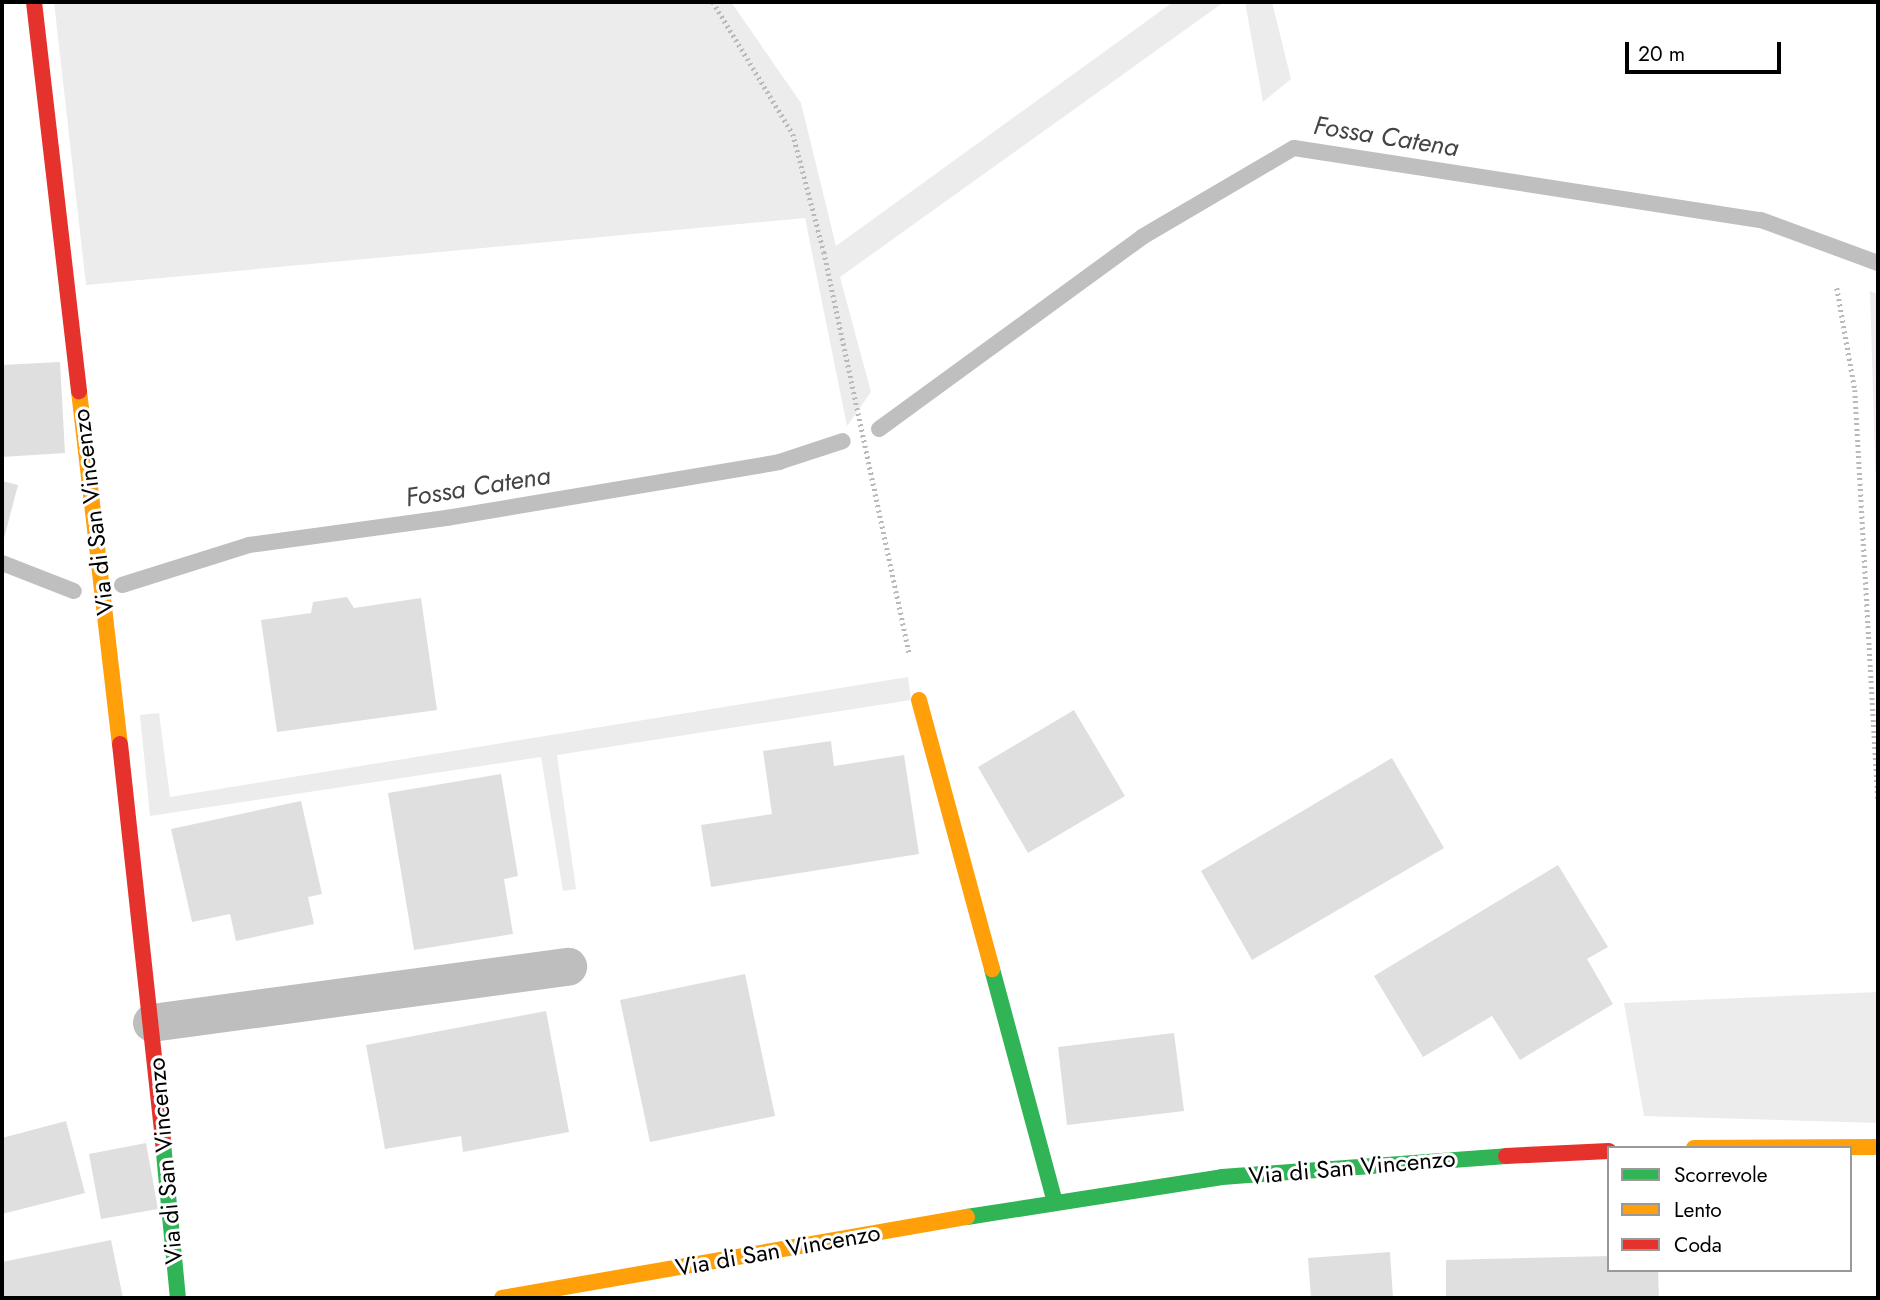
<!DOCTYPE html>
<html>
<head>
<meta charset="utf-8">
<style>
  body { margin:0 }
  #map { position:relative; width:1880px; height:1300px; overflow:hidden; background:#fff; font-family:Jost,sans-serif }
  div>[style] { position:absolute }
  .green>* { inset:0; background:#ececec }
  .stream>* { height:16px; margin:-8px; padding:0 8px; transform-origin:8px; border-radius:8px; background:#bfbfbf }
  .building>* { inset:0; background:#dfdfdf }
  .path>* { height:4.5px; margin-top:-2.25px; transform-origin:0; background:repeating-linear-gradient(90deg,#b9b9b9 0 2px,transparent 0 5.5px) }
  .street>* { height:38px; margin:-19px; padding:0 19px; transform-origin:19px; border-radius:19px; background:#bebebe }
  .fast>* { height:16px; margin:-8px; padding:0 8px; transform-origin:8px; border-radius:8px; background:#30b455 }
  .slow>* { height:16px; margin:-8px; padding:0 8px; transform-origin:8px; border-radius:8px; background:#ff9f0a }
  .jam>* { height:16px; margin:-8px; padding:0 8px; transform-origin:8px; border-radius:8px; background:#e5322d }
  span { translate:-50% -50%; white-space:nowrap; text-align:center; line-height:1.15; -webkit-text-stroke:6px #fff; paint-order:stroke }
  .street-label { font-size:24px; color:#000 }
  .water-label { font-size:26px; color:#444; font-style:italic }
  .frame { position:absolute; inset:0; border:4px solid #000; pointer-events:none }
  .legend { position:absolute; left:1607px; top:1146px; width:245px; height:126px; box-sizing:border-box; background:#fff; border:2px solid #999; margin:0; padding:9px 12px; list-style:none; font-size:21px; color:#000 }
  .legend li { display:flex; align-items:center; gap:14px; height:35px }
  .legend b { width:35px; border:2px solid #999 }
  .scale { position:absolute; left:1625px; top:42px; width:156px; height:32px; box-sizing:border-box; border:4px solid #000; border-top:0; padding-left:9px; font-size:21px; line-height:24px; white-space:nowrap; color:#000; -webkit-text-stroke:5px #fff; paint-order:stroke }
</style>
</head>
<body>
<div id="map">
  <div class="green">
    <i style="clip-path:polygon(54px 2px,731px 2px,801px 103px,836px 246px,1173px 2px,1224px 2px,840px 277px,871px 392px,847px 426px,805px 218px,86px 285px)"></i>
    <i style="clip-path:polygon(1245px 2px,1272px 2px,1291px 79px,1263px 102px)"></i>
    <i style="clip-path:polygon(1870px 291px,1878px 294px,1878px 520px,1875px 460px)"></i>
    <i style="clip-path:polygon(908px 677px,911px 700px,557px 755px,576px 889px,563px 891px,541px 757px,150px 816px,140px 715px,159px 713px,170px 797px)"></i>
    <i style="clip-path:polygon(1878px 992px,1878px 1123px,1644px 1116px,1624px 1003px)"></i>
  </div>
  <div class="stream">
    <i style="left:879px;top:429px;width:326px;rotate:-36.1deg"></i>
    <i style="left:1142px;top:237px;width:176px;rotate:-30.4deg"></i>
    <i style="left:1294px;top:148px;width:473px;rotate:8.8deg"></i>
    <i style="left:1761px;top:220px;width:125px;rotate:20.2deg"></i>
    <i style="left:2px;top:563px;width:77px;rotate:21.3deg"></i>
    <i style="left:122px;top:585px;width:133px;rotate:-17.5deg"></i>
    <i style="left:249px;top:545px;width:199px;rotate:-7.8deg"></i>
    <i style="left:446px;top:518px;width:338px;rotate:-9.5deg"></i>
    <i style="left:779px;top:462px;width:67px;rotate:-18.2deg"></i>
  </div>
  <div class="building">
    <i style="clip-path:polygon(60px 362px,65px 453px,2px 457px,2px 365px)"></i>
    <i style="clip-path:polygon(2px 481px,18px 485px,3px 542px,2px 542px)"></i>
    <i style="clip-path:polygon(347px 597px,354px 608px,421px 598px,437px 710px,277px 732px,261px 620px,311px 613px,313px 602px)"></i>
    <i style="clip-path:polygon(1074px 710px,1125px 796px,1028px 853px,978px 767px)"></i>
    <i style="clip-path:polygon(831px 741px,834px 766px,904px 755px,919px 854px,711px 887px,701px 825px,772px 814px,763px 751px)"></i>
    <i style="clip-path:polygon(1392px 758px,1444px 848px,1252px 960px,1201px 871px)"></i>
    <i style="clip-path:polygon(501px 774px,518px 876px,504px 879px,513px 934px,414px 950px,388px 793px)"></i>
    <i style="clip-path:polygon(301px 801px,322px 894px,308px 897px,314px 924px,236px 941px,230px 914px,192px 922px,171px 829px)"></i>
    <i style="clip-path:polygon(1558px 865px,1608px 947px,1587px 959px,1613px 1004px,1520px 1060px,1492px 1016px,1423px 1057px,1374px 976px)"></i>
    <i style="clip-path:polygon(745px 974px,775px 1116px,650px 1142px,620px 1000px)"></i>
    <i style="clip-path:polygon(546px 1011px,569px 1132px,463px 1152px,461px 1136px,385px 1149px,366px 1045px)"></i>
    <i style="clip-path:polygon(1174px 1033px,1184px 1111px,1067px 1125px,1058px 1047px)"></i>
    <i style="clip-path:polygon(66px 1121px,85px 1193px,2px 1214px,2px 1138px)"></i>
    <i style="clip-path:polygon(146px 1143px,158px 1209px,101px 1219px,89px 1154px)"></i>
    <i style="clip-path:polygon(111px 1240px,123px 1298px,4px 1298px,2px 1262px)"></i>
    <i style="clip-path:polygon(1390px 1252px,1393px 1298px,1311px 1298px,1308px 1258px)"></i>
    <i style="clip-path:polygon(1609px 1256px,1609px 1270px,1658px 1270px,1659px 1298px,1446px 1298px,1446px 1260px)"></i>
  </div>
  <div class="path">
    <i style="left:713px;top:2px;width:154px;rotate:58.8deg"></i>
    <i style="left:793px;top:134px;width:122px;rotate:75.3deg"></i>
    <i style="left:824px;top:252px;width:412px;rotate:78deg"></i>
    <i style="left:1837px;top:288px;width:104px;rotate:80deg"></i>
    <i style="left:1855px;top:390px;width:410px;rotate:86.8deg"></i>
  </div>
  <div class="street">
    <i style="left:152px;top:1023px;width:420px;rotate:-7.7deg"></i>
  </div>
  <div class="fast">
    <i style="left:992px;top:969px;width:241px;rotate:74.9deg"></i>
    <i style="left:163px;top:1143px;width:156px;rotate:84.5deg"></i>
    <i style="left:967px;top:1217px;width:258px;rotate:-8.9deg"></i>
    <i style="left:1222px;top:1177px;width:285px;rotate:-4.2deg"></i>
  </div>
  <div class="slow">
    <i style="left:79px;top:391px;width:355px;rotate:83.4deg"></i>
    <i style="left:919px;top:700px;width:279px;rotate:74.8deg"></i>
    <i style="left:1694px;top:1148px;width:184px;rotate:-0.3deg"></i>
    <i style="left:502px;top:1298px;width:472px;rotate:-9.9deg"></i>
  </div>
  <div class="jam">
    <i style="left:34px;top:2px;width:392px;rotate:83.4deg"></i>
    <i style="left:120px;top:744px;width:401px;rotate:83.8deg"></i>
    <i style="left:1506px;top:1156px;width:103px;rotate:-2.8deg"></i>
  </div>
  <div class="street-label">
    <span style="left:93px;top:512px;rotate:-97deg">Via di San Vincenzo</span>
    <span style="left:165px;top:1161px;rotate:-95deg">Via di San Vincenzo</span>
    <span style="left:1352px;top:1167px;rotate:-5deg">Via di San Vincenzo</span>
    <span style="left:778px;top:1250px;rotate:-10deg">Via di San Vincenzo</span>
  </div>
  <div class="water-label">
    <span style="left:1386px;top:137px;rotate:9deg">Fossa Catena</span>
    <span style="left:478px;top:487px;rotate:-9deg">Fossa Catena</span>
  </div>
  <div class="frame"></div>
  <ul class="legend">
  <li><b style="height:9px;background:#30b455"></b>Scorrevole</li>
  <li><b style="height:9px;background:#ff9f0a"></b>Lento</li>
  <li><b style="height:9px;background:#e5322d"></b>Coda</li>
  </ul>
  <div class="scale">20 m</div>
</div>
</body>
</html>
